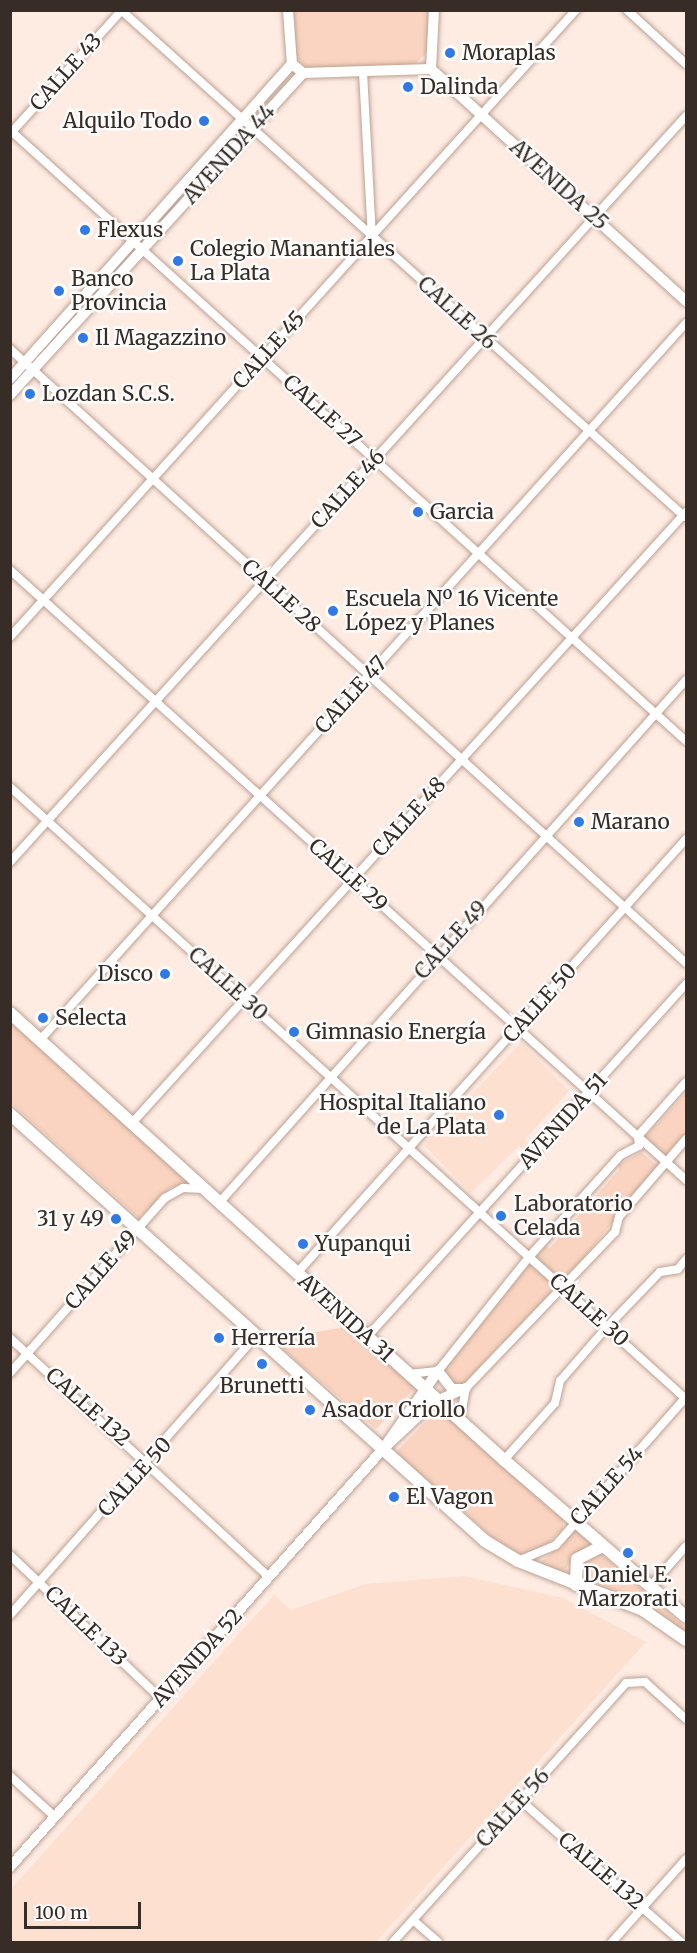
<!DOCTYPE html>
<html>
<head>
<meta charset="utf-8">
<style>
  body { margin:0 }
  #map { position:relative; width:697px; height:1953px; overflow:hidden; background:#feebe2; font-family:Merriweather,serif }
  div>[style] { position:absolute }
  .built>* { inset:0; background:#fee0d1 }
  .green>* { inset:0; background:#fad4c0 }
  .roads { filter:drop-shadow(0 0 2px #bda192) drop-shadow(0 0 2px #bda192) }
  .minor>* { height:8px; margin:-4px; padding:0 4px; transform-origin:4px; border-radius:4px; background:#fff }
  .major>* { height:10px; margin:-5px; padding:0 5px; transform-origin:5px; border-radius:5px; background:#fff }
  .highway>* { height:12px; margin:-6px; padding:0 6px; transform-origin:6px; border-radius:6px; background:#fff }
  .dots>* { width:16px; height:16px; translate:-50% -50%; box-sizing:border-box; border:3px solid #fdfdfd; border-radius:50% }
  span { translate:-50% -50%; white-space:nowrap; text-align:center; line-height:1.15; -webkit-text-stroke:5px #fdfdfd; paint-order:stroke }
  .poi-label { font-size:21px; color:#372c26 }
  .left { translate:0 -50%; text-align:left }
  .right { translate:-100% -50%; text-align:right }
  .street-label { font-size:21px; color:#372c26 }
  .frame { position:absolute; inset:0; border:12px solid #372c26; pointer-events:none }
  .scale { position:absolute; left:24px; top:1902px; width:117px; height:27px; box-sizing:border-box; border:3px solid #372c26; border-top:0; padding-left:8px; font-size:18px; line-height:21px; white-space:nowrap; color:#372c26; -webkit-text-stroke:4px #fdfdfd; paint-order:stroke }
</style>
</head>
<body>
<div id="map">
  <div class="built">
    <i style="clip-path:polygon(521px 1042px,569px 1091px,525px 1139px,529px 1144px,524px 1150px,519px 1146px,471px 1193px,424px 1145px)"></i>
    <i style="clip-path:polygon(464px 1576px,563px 1598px,646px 1642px,376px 1942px,11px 1942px,11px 1889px,274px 1595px,291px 1610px,366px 1584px)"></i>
  </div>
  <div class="green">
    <i style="clip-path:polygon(293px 11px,428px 11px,428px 51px,414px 65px,306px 68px,296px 56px)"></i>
    <i style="clip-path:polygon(11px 1019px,191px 1181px,170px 1188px,139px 1218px,11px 1103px)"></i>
    <i style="clip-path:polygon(686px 1093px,686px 1134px,665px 1157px,643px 1139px)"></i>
    <i style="clip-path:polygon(641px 1152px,658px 1166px,565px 1281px,535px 1257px,546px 1244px,549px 1249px,619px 1170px,618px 1165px)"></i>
    <i style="clip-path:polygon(529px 1264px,559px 1288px,513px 1339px,501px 1343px,461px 1387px,455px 1386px,442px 1373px)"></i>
    <i style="clip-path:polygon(350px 1326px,416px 1387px,376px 1429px,272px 1340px)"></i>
    <i style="clip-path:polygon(439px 1408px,563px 1516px,563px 1529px,542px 1549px,525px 1557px,501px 1545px,396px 1452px)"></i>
    <i style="clip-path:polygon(576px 1530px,591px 1544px,567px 1566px,566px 1575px,540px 1563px)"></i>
    <i style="clip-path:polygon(598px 1551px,686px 1628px,686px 1632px,618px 1592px,578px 1579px,578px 1568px)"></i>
  </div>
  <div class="roads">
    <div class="minor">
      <i style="left:121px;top:10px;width:758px;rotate:41.95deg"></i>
      <i style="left:627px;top:10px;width:80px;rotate:42.5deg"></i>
      <i style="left:363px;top:72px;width:164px;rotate:86.9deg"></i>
      <i style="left:10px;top:130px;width:911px;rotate:42.11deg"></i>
      <i style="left:10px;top:134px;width:167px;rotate:-47.9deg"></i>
      <i style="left:10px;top:349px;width:913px;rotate:42.25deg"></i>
      <i style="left:10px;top:570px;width:911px;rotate:42.06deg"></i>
      <i style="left:10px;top:637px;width:845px;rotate:-47.93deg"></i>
      <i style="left:10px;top:787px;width:912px;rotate:42.16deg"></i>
      <i style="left:10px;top:862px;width:1007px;rotate:-47.82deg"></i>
      <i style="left:40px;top:1040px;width:965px;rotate:-47.98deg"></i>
      <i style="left:132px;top:1123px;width:825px;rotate:-47.8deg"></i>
      <i style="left:219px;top:1203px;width:701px;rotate:-48.24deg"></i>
      <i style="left:297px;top:1273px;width:583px;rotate:-48.13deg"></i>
      <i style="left:367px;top:1337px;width:476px;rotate:-47.9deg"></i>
      <i style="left:10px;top:1338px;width:352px;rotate:42.7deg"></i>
      <i style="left:10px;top:1373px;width:234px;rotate:-48.5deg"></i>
      <i style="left:165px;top:1198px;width:21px;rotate:-29deg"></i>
      <i style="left:183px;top:1188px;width:21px;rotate:3deg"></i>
      <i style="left:408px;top:1374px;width:30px;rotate:-6deg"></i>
      <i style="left:438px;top:1371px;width:146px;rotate:-51.4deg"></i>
      <i style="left:529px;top:1257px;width:137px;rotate:-48deg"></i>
      <i style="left:621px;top:1155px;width:20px;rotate:-27deg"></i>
      <i style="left:639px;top:1146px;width:10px;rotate:-96deg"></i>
      <i style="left:638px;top:1136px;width:72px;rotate:-48.4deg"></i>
      <i style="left:460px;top:1421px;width:34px;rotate:-80deg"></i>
      <i style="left:466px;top:1388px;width:216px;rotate:-46.3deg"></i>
      <i style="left:615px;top:1232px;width:16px;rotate:-75deg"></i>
      <i style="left:619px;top:1217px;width:103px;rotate:-49.3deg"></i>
      <i style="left:504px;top:1460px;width:76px;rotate:-48.2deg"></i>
      <i style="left:555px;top:1403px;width:23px;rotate:-77deg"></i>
      <i style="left:560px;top:1381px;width:72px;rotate:-49deg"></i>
      <i style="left:607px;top:1327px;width:76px;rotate:-46.1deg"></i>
      <i style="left:660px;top:1272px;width:18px;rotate:-9deg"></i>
      <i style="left:678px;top:1269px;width:13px;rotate:-51deg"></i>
      <i style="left:10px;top:1555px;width:209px;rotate:43.6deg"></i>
      <i style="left:518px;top:1561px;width:41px;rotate:-22.8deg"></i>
      <i style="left:556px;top:1545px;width:197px;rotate:-48.7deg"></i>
      <i style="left:651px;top:1586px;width:53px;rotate:-48.8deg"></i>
      <i style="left:10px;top:1615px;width:372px;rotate:-48.6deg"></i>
      <i style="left:10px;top:1776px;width:61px;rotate:42.3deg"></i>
      <i style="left:520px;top:1800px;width:215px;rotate:41.4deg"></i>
      <i style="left:413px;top:1920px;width:33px;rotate:41deg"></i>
      <i style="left:393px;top:1942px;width:348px;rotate:-48deg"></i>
      <i style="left:626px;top:1683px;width:19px;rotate:-3deg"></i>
      <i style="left:645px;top:1682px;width:55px;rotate:42.1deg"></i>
      <i style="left:612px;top:1942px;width:111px;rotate:-48.3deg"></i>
    </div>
    <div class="major">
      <i style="left:288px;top:10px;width:54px;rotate:85.8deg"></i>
      <i style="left:292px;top:64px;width:14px;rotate:39deg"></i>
      <i style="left:303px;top:73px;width:128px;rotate:-1.8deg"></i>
      <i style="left:431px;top:69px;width:59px;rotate:-87.1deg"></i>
      <i style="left:431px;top:69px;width:345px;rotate:42.3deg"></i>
      <i style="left:10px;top:379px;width:423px;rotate:-48.2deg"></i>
      <i style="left:10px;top:395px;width:435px;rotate:-47.7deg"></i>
      <i style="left:438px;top:1371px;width:23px;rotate:52deg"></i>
      <i style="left:452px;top:1389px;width:11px"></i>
      <i style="left:383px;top:1449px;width:67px;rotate:-43.2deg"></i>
      <i style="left:432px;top:1403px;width:37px;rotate:-24deg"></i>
      <i style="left:10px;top:1867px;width:560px;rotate:-48.26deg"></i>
      <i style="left:383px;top:1449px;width:95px;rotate:-54.8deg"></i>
    </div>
    <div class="highway">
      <i style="left:10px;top:1013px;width:666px;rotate:42.14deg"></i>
      <i style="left:504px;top:1460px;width:240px;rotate:40.8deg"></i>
      <i style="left:10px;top:1114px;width:639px;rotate:41.95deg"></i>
      <i style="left:485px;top:1541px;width:39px;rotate:31deg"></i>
      <i style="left:518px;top:1561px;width:134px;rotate:21.4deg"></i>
      <i style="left:643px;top:1610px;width:52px;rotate:34.9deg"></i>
      <i style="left:576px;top:1585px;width:26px;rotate:-88deg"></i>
      <i style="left:577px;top:1559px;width:29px;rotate:-27deg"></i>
    </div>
  </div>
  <div class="dots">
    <i style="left:450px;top:53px;background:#3179e5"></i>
    <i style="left:408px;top:87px;background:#3179e5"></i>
    <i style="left:204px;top:121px;background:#3179e5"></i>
    <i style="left:85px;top:230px;background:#3179e5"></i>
    <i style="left:178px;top:261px;background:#3179e5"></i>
    <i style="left:59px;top:291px;background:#3179e5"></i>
    <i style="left:83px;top:338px;background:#3179e5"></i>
    <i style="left:30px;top:394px;background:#3179e5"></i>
    <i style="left:418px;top:512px;background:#3179e5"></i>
    <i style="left:333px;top:611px;background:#3179e5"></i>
    <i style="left:579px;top:822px;background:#3179e5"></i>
    <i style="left:165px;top:974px;background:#3179e5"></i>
    <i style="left:43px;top:1018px;background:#3179e5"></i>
    <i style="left:294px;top:1032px;background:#3179e5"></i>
    <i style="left:499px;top:1115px;background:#3179e5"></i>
    <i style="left:501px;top:1216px;background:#3179e5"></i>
    <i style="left:116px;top:1219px;background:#3179e5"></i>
    <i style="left:303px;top:1244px;background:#3179e5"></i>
    <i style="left:219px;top:1338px;background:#3179e5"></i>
    <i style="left:262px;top:1364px;background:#3179e5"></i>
    <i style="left:310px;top:1410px;background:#3179e5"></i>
    <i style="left:394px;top:1497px;background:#3179e5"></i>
    <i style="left:628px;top:1553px;background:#3179e5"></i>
  </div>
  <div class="poi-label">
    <span class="left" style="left:462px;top:53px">Moraplas</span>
    <span class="left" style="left:420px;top:87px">Dalinda</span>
    <span class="right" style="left:192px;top:121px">Alquilo Todo</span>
    <span class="left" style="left:97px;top:230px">Flexus</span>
    <span class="left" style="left:190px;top:261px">Colegio Manantiales<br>La Plata</span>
    <span class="left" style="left:71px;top:291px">Banco<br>Provincia</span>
    <span class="left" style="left:95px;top:338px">Il Magazzino</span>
    <span class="left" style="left:42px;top:394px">Lozdan S.C.S.</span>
    <span class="left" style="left:430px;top:512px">Garcia</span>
    <span class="left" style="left:345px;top:611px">Escuela Nº 16 Vicente<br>López y Planes</span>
    <span class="left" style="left:591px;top:822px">Marano</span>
    <span class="right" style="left:153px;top:974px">Disco</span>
    <span class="left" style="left:55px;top:1018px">Selecta</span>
    <span class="left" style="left:306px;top:1032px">Gimnasio Energía</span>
    <span class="right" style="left:486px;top:1115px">Hospital Italiano<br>de La Plata</span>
    <span class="left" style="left:514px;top:1216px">Laboratorio<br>Celada</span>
    <span class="right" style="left:104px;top:1219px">31 y 49</span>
    <span class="left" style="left:315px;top:1244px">Yupanqui</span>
    <span class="left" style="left:231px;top:1338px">Herrería</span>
    <span style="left:262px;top:1386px">Brunetti</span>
    <span class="left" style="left:322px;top:1410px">Asador Criollo</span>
    <span class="left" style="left:406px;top:1497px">El Vagon</span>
    <span style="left:628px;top:1587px">Daniel E.<br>Marzorati</span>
  </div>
  <div class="street-label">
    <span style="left:66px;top:72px;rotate:-48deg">CALLE 43</span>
    <span style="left:229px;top:154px;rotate:-48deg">AVENIDA 44</span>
    <span style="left:559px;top:185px;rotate:42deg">AVENIDA 25</span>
    <span style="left:457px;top:313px;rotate:42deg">CALLE 26</span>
    <span style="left:269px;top:350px;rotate:-48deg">CALLE 45</span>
    <span style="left:322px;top:411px;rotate:42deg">CALLE 27</span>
    <span style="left:348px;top:489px;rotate:-48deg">CALLE 46</span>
    <span style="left:281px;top:596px;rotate:42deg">CALLE 28</span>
    <span style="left:351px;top:695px;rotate:-48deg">CALLE 47</span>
    <span style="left:409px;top:817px;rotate:-48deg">CALLE 48</span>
    <span style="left:348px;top:875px;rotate:42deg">CALLE 29</span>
    <span style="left:451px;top:940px;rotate:-48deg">CALLE 49</span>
    <span style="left:228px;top:984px;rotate:42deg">CALLE 30</span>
    <span style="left:540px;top:1003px;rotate:-48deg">CALLE 50</span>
    <span style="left:563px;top:1121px;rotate:-48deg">AVENIDA 51</span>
    <span style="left:101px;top:1270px;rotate:-49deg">CALLE 49</span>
    <span style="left:589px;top:1310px;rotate:42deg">CALLE 30</span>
    <span style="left:346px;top:1318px;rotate:42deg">AVENIDA 31</span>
    <span style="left:88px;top:1407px;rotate:42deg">CALLE 132</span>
    <span style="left:135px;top:1477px;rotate:-48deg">CALLE 50</span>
    <span style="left:607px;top:1486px;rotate:-48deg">CALLE 54</span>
    <span style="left:86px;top:1626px;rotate:44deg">CALLE 133</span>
    <span style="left:197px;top:1658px;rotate:-48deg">AVENIDA 52</span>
    <span style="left:513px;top:1808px;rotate:-48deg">CALLE 56</span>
    <span style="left:601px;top:1871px;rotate:41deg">CALLE 132</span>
  </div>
  <div class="frame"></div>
  <div class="scale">100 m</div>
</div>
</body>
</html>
